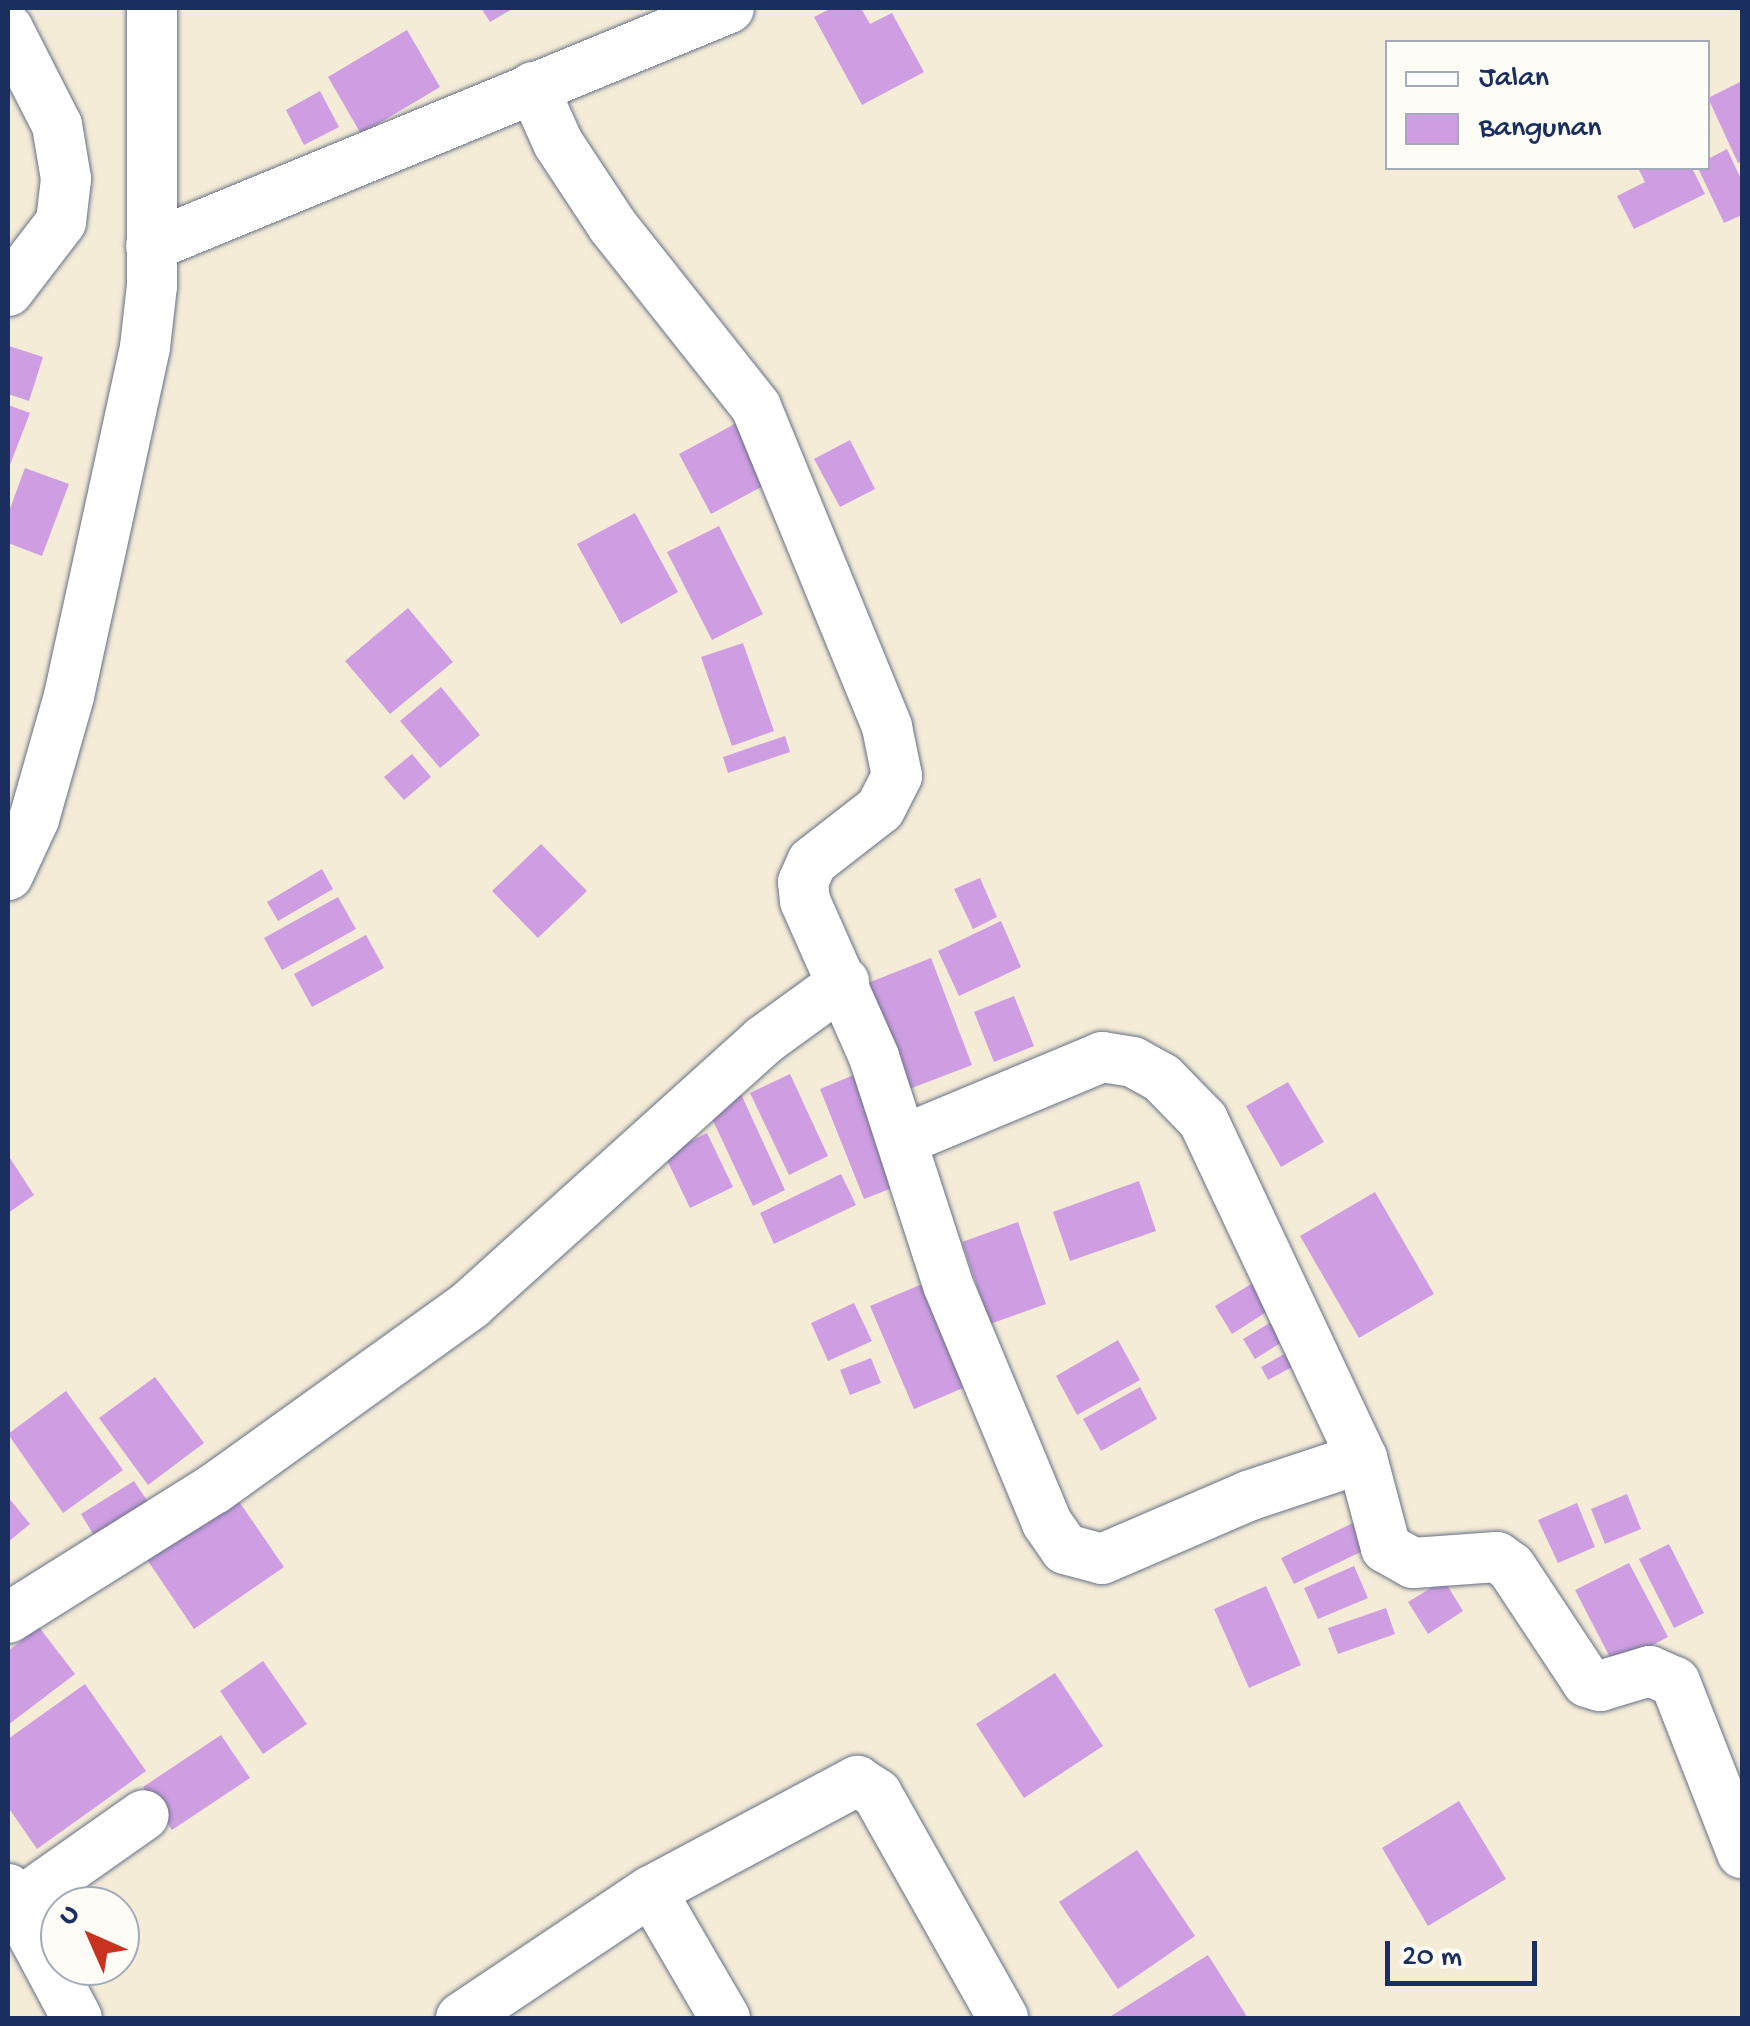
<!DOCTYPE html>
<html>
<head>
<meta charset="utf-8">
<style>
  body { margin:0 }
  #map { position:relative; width:1750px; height:2026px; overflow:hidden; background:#f4ecd7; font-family:"Gochi Hand",sans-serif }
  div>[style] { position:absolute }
  .building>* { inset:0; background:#cf9ee2 }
  .roads { filter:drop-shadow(0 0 2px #677188) drop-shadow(0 0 2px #677188) }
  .street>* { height:50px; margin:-25px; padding:0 25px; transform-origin:25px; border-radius:25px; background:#fff }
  span { translate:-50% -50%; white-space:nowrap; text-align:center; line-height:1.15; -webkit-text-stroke:8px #fdfcf7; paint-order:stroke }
  .frame { position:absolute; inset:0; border:10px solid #1b2f5e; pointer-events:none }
  .legend { position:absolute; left:1385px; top:40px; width:325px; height:130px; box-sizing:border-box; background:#fdfcf7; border:2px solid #a3aaba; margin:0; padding:12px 18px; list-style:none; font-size:30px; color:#1b2f5e }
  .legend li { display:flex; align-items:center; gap:20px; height:50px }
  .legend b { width:50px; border:2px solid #a3aaba }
  .north { position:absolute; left:40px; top:1886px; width:100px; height:100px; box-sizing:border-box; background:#fdfcf7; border:2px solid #a3aaba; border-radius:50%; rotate:315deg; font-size:28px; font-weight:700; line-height:40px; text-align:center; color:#1b2f5e }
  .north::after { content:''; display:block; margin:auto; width:35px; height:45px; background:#c8321e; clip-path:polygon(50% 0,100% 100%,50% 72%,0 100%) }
  .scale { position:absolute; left:1385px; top:1941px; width:152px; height:45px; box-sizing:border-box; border:5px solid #1b2f5e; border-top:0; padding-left:12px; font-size:30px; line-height:35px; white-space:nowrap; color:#1b2f5e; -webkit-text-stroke:8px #fdfcf7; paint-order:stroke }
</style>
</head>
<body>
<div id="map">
  <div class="building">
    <i style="clip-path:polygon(481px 8px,514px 8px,490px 22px)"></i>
    <i style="clip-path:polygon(832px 8px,861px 8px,870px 24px,892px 13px,924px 72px,862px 105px,814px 17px)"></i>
    <i style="clip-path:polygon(407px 30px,440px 87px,361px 134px,328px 77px)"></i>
    <i style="clip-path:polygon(1740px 82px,1742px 161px,1738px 163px,1708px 98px)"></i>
    <i style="clip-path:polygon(320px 91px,339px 127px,304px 145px,286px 110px)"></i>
    <i style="clip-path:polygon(1727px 149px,1742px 181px,1742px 215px,1724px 223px,1698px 168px,1708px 168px,1708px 159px)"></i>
    <i style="clip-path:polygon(1638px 168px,1692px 168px,1705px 194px,1634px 229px,1617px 196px,1645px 182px)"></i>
    <i style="clip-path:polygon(9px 346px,43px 357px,29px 401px,8px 394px)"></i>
    <i style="clip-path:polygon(8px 405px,30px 413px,8px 470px)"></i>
    <i style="clip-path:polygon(744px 419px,776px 479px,711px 514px,679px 454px)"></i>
    <i style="clip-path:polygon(850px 440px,875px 489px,840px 507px,814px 459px)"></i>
    <i style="clip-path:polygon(25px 468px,69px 484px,42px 556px,8px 543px,8px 514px)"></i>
    <i style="clip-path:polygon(635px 513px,678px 592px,621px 624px,577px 544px)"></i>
    <i style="clip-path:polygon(719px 526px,763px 614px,712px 640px,667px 552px)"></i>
    <i style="clip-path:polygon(408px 608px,453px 662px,390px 714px,345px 661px)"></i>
    <i style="clip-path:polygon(743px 643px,774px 731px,732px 746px,701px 657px)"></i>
    <i style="clip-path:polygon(441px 687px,480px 735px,440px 768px,400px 721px)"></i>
    <i style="clip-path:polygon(785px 736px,790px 752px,728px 773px,723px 757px)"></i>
    <i style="clip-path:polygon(412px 754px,431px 777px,404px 800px,384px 777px)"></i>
    <i style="clip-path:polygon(541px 844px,587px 891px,538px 938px,492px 891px)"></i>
    <i style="clip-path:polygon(322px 869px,333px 889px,278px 921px,267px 902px)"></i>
    <i style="clip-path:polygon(980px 878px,997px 917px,973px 929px,954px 889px)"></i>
    <i style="clip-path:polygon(338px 897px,356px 929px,282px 970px,264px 938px)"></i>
    <i style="clip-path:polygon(1001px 921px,1021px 967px,959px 996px,938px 951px)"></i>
    <i style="clip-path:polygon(366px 935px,384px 968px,312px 1007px,294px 974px)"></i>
    <i style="clip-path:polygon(931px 958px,972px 1065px,899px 1093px,858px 987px)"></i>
    <i style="clip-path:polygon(1014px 996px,1034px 1046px,994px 1062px,974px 1012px)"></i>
    <i style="clip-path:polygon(790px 1074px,828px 1156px,789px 1175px,750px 1093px)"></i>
    <i style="clip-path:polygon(856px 1074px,900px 1185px,864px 1199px,820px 1089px)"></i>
    <i style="clip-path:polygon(1288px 1082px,1324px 1142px,1281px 1167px,1246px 1106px)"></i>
    <i style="clip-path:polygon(741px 1094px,785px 1190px,753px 1206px,708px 1110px)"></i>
    <i style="clip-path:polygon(707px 1133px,733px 1187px,690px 1208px,664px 1154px)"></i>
    <i style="clip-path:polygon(8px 1155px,34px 1195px,8px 1213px)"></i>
    <i style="clip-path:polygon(841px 1174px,856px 1205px,774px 1244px,760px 1213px)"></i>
    <i style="clip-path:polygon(1139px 1181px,1156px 1231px,1070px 1261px,1053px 1212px)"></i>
    <i style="clip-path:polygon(1375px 1192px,1434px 1294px,1359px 1338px,1300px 1236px)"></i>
    <i style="clip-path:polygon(1018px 1222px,1046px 1304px,990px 1324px,962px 1242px)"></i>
    <i style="clip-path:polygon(1266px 1275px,1282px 1302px,1232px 1334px,1215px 1306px)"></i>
    <i style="clip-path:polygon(927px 1282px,970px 1385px,914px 1409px,870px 1306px)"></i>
    <i style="clip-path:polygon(854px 1303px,872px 1341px,828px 1361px,811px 1323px)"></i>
    <i style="clip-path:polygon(1286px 1313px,1298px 1332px,1255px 1359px,1243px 1339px)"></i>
    <i style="clip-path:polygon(1118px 1340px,1140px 1380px,1077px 1415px,1056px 1376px)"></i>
    <i style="clip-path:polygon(1306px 1342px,1314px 1355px,1268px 1380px,1261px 1367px)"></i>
    <i style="clip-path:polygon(871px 1358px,881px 1383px,850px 1395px,840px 1370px)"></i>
    <i style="clip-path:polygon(155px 1377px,204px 1443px,148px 1485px,99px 1418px)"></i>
    <i style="clip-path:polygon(1140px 1387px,1157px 1419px,1101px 1451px,1083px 1419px)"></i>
    <i style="clip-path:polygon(66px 1391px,123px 1470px,63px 1513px,8px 1434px)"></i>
    <i style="clip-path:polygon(134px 1481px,150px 1505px,96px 1539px,81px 1514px)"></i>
    <i style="clip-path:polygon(1627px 1494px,1641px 1529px,1605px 1544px,1591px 1509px)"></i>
    <i style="clip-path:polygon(8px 1497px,30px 1524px,8px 1542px)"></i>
    <i style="clip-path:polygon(236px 1497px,284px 1567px,194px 1629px,146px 1558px)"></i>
    <i style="clip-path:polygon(1577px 1503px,1595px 1547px,1558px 1563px,1538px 1520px)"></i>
    <i style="clip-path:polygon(1357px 1521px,1369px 1548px,1294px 1584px,1281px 1558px)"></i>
    <i style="clip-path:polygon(1669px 1544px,1704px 1613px,1674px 1628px,1639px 1559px)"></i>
    <i style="clip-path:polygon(1629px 1563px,1668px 1637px,1614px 1665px,1575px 1590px)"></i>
    <i style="clip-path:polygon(1354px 1566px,1368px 1598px,1318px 1619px,1304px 1588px)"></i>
    <i style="clip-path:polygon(1444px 1580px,1463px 1611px,1428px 1634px,1408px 1602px)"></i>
    <i style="clip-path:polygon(1266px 1586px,1301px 1665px,1249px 1688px,1214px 1609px)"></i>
    <i style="clip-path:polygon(1386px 1608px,1395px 1634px,1338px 1654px,1328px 1628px)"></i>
    <i style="clip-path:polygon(39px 1627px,75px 1674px,8px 1725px,8px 1651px)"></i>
    <i style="clip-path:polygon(263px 1661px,307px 1724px,263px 1754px,220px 1691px)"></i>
    <i style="clip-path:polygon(1055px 1673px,1103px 1746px,1024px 1798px,976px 1724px)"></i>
    <i style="clip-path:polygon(85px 1684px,146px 1771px,37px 1849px,8px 1807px,8px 1739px)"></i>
    <i style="clip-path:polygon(221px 1735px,250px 1778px,172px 1830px,143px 1787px)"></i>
    <i style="clip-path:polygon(1459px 1801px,1506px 1879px,1428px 1926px,1382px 1848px)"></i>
    <i style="clip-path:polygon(1137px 1850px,1195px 1936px,1118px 1989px,1059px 1902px)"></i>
    <i style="clip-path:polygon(1208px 1955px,1248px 2018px,1108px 2018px)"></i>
  </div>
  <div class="roads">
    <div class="street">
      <i style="left:8px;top:29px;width:108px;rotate:63deg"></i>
      <i style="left:57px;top:125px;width:55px;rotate:80.5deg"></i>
      <i style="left:66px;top:179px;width:43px;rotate:96.6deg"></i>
      <i style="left:61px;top:222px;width:87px;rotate:127.5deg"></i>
      <i style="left:533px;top:87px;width:61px;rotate:65.9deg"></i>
      <i style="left:558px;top:143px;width:98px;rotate:56.6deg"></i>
      <i style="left:612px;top:225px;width:232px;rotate:51.6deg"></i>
      <i style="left:756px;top:407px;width:346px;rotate:67.7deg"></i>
      <i style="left:887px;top:727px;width:50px;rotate:78.5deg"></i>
      <i style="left:897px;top:776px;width:37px;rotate:117deg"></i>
      <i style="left:880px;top:809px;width:86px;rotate:142.1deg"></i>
      <i style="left:812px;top:862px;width:22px;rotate:114deg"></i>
      <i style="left:803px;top:882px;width:19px;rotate:84deg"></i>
      <i style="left:805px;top:901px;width:171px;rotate:66.1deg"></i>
      <i style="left:874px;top:1057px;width:240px;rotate:72deg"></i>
      <i style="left:948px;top:1285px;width:258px;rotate:67.4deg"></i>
      <i style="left:1047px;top:1523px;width:32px;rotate:55deg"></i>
      <i style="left:1065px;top:1549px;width:38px;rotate:15deg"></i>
      <i style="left:1102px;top:1559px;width:159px;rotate:-23.3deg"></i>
      <i style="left:1248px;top:1496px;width:120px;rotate:-18.4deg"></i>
      <i style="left:1362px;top:1458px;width:93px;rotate:75.1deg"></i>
      <i style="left:1386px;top:1548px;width:31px;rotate:29deg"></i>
      <i style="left:1413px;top:1563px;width:84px;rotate:-4.1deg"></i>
      <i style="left:1497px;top:1557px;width:17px;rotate:36deg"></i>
      <i style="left:1511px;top:1567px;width:138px;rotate:56.5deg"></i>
      <i style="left:1587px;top:1682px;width:14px;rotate:17deg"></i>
      <i style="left:1600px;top:1686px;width:52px;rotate:-16.7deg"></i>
      <i style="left:1650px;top:1671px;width:27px;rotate:24deg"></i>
      <i style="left:1675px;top:1682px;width:184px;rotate:68.6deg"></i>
      <i style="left:151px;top:246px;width:625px;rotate:-22.38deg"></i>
      <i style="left:8px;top:875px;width:62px;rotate:-65.1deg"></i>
      <i style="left:34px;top:819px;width:128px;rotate:-74.1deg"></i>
      <i style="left:69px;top:696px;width:357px;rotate:-77.7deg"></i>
      <i style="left:145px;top:347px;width:61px;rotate:-83.5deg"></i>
      <i style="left:152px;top:286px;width:278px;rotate:-90deg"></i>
      <i style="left:903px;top:1140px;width:216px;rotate:-22.6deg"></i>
      <i style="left:1102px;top:1057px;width:31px;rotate:9deg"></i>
      <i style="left:1133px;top:1062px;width:33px;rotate:29deg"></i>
      <i style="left:1162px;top:1078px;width:59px;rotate:45.7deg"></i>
      <i style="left:1203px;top:1120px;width:374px;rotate:64.8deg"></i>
      <i style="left:8px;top:1618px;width:243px;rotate:-32.1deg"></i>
      <i style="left:214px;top:1489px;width:317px;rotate:-35.7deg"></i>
      <i style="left:471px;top:1304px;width:394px;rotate:-42deg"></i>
      <i style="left:764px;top:1040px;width:99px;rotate:-35.9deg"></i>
      <i style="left:8px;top:1889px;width:146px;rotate:61.9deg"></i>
      <i style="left:651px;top:1891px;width:147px;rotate:59.8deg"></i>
      <i style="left:16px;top:1905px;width:156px;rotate:-35.1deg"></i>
      <i style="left:461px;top:2018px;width:229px;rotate:-33.8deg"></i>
      <i style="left:651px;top:1891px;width:234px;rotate:-28.1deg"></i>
      <i style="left:857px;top:1781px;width:24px;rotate:33deg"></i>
      <i style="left:877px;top:1794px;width:257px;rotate:60.6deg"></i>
    </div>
  </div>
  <div class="frame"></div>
  <ul class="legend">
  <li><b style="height:12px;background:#fff"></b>Jalan</li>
  <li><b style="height:28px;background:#cf9ee2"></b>Bangunan</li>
  </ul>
  <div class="north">U</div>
  <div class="scale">20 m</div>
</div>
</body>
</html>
